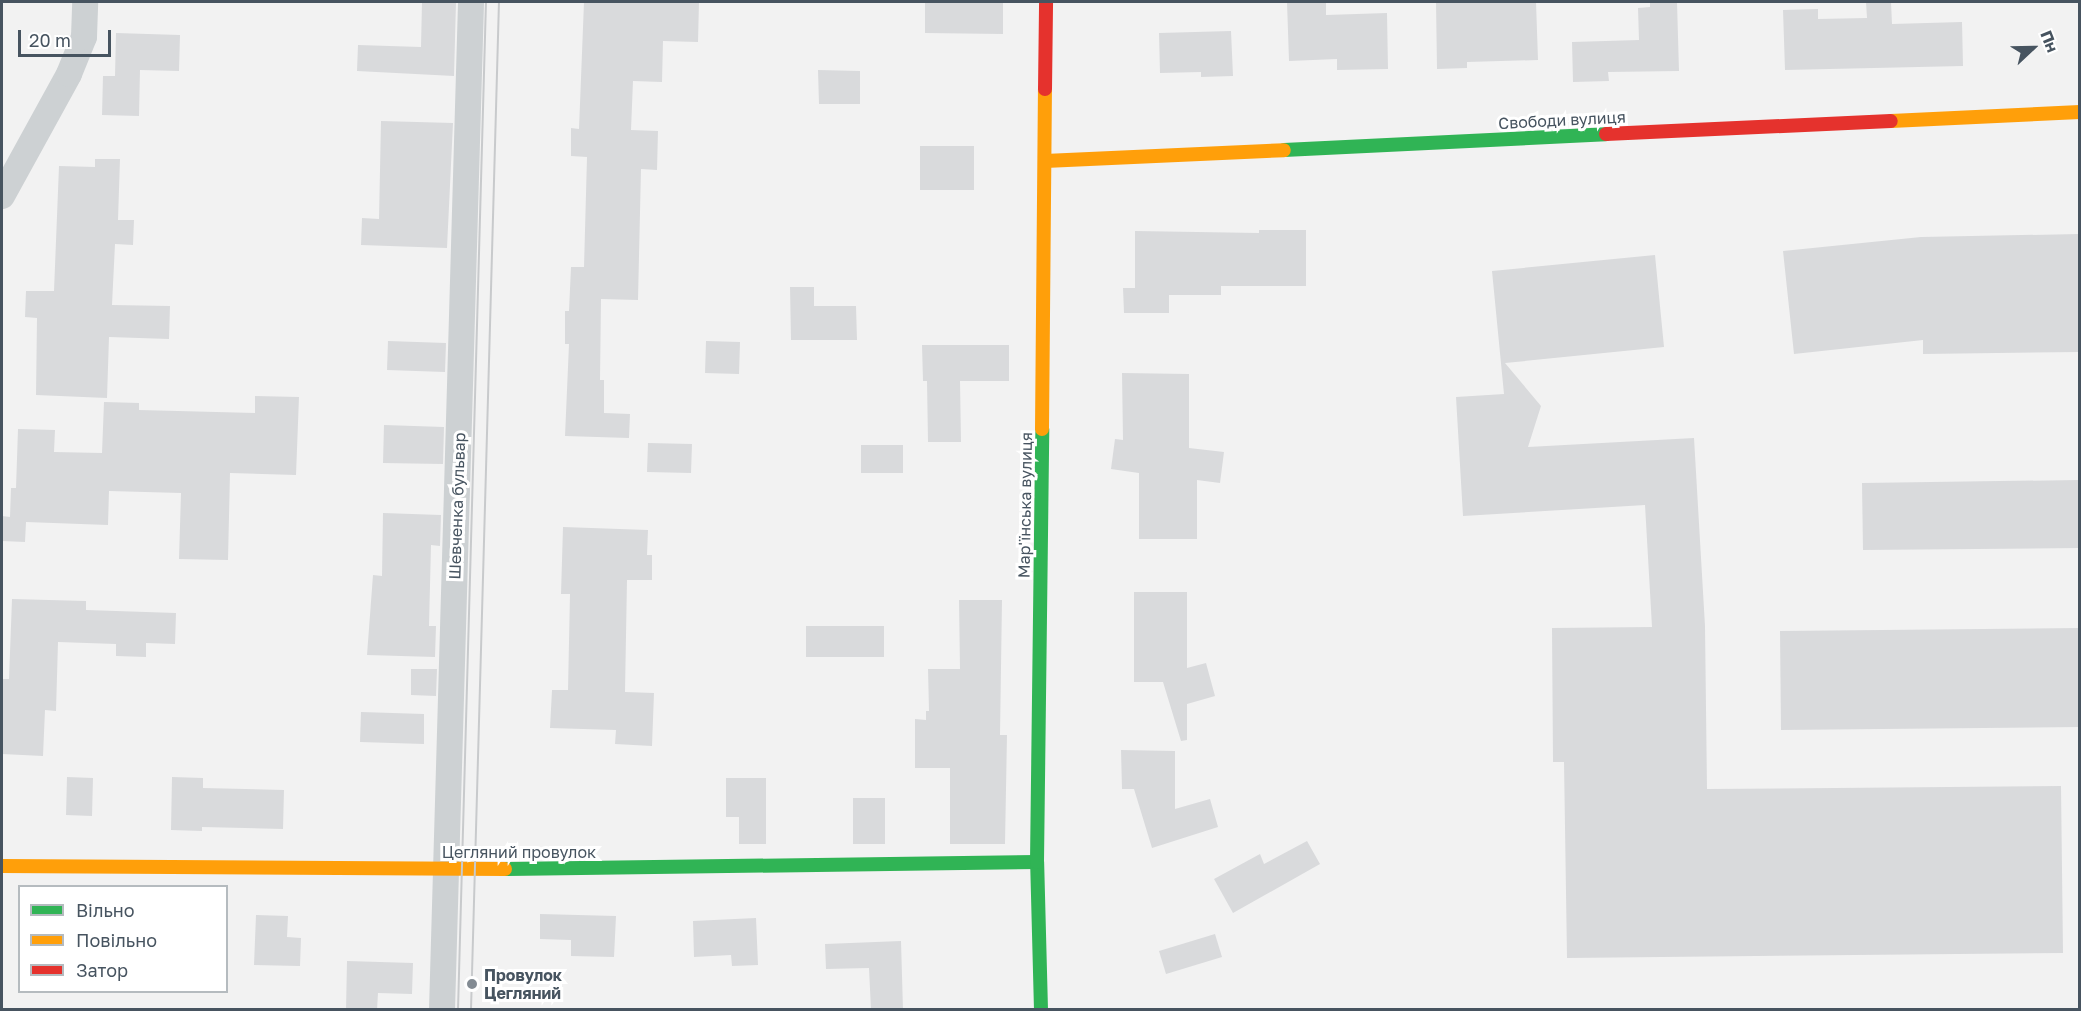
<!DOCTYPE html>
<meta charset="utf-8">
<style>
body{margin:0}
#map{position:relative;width:2081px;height:1011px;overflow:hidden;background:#f2f2f2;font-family:"Golos Text",sans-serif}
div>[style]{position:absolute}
.building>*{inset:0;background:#d9dadc}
.street>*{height:26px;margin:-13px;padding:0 13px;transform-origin:13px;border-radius:13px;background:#cdd1d3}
.fast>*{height:14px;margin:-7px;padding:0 7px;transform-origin:7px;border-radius:7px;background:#30b455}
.slow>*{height:14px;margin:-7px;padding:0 7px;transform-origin:7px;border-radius:7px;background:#ff9f0a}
.jam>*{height:14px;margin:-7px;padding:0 7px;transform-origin:7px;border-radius:7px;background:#e5322d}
.tram>*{height:1.5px;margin:-0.75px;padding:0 0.75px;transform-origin:0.75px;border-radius:0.75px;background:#c8cacc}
.dots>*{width:16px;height:16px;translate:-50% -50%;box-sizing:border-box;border:3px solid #fff;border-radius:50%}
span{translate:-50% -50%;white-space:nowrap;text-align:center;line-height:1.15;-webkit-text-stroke:6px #fff;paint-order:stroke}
.street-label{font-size:16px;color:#475460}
.poi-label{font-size:16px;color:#475460;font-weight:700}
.left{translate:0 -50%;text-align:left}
.frame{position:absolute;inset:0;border:3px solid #475460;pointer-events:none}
.legend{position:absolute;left:18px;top:885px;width:210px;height:108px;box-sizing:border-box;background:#fff;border:2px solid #b5bbbf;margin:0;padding:8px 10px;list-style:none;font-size:18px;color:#475460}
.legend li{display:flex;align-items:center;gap:12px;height:30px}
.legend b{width:30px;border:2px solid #b5bbbf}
.north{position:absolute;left:2003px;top:18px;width:60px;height:60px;-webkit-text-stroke:4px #fff;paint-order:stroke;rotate:68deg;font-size:16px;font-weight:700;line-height:24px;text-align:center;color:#475460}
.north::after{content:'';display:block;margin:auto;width:21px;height:27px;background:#475460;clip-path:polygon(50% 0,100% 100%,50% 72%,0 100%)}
.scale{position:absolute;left:18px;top:30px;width:93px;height:27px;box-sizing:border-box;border:3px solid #475460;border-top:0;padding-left:8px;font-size:18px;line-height:21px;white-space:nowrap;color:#475460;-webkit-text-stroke:4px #fff;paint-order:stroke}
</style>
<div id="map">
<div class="building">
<div style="clip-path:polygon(422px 2px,456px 2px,454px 76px,357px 71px,358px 45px,421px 47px)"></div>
<div style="clip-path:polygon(584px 2px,699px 2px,698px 42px,663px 41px,662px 82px,633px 81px,631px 130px,658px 131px,657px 170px,641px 169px,638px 300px,601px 299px,600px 380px,604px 380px,604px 413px,630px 414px,629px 438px,565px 436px,569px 344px,565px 344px,565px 311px,569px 311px,571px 267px,584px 267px,587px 157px,571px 156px,571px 128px,579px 129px)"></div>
<div style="clip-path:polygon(925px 2px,1003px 2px,1003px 34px,925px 33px)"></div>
<div style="clip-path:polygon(1287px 2px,1326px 2px,1326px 15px,1387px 13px,1388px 69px,1337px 70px,1337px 59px,1289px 61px)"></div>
<div style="clip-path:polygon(1436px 2px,1536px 2px,1538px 60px,1467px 62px,1467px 68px,1437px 69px)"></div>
<div style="clip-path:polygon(1650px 2px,1677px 2px,1679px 71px,1608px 72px,1609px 81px,1573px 82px,1572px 42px,1639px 40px,1638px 8px,1650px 7px)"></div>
<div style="clip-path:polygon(1866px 2px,1891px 2px,1892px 24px,1962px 22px,1963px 66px,1785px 70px,1783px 10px,1818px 9px,1818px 19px,1867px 18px)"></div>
<div style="clip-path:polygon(1231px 31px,1233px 76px,1201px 77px,1201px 72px,1160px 73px,1159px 33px)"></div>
<div style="clip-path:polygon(116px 33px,180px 35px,179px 71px,140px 70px,139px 116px,102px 115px,103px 76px,115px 76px)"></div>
<div style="clip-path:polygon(818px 70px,860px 71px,860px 104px,819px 104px)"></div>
<div style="clip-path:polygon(381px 121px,453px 123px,447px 248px,361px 245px,362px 218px,379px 219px)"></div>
<div style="clip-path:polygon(920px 146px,974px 146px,974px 190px,920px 190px)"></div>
<div style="clip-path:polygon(95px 159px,120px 159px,118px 220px,134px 220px,133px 245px,115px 244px,112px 305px,170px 306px,169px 339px,109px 337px,107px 398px,36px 395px,37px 318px,25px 317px,26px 291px,54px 291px,59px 166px,95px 167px)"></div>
<div style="clip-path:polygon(1259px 230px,1306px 230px,1306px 286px,1221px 286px,1221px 295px,1169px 295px,1169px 313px,1124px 313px,1123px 288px,1135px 288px,1135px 231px,1259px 233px)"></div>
<div style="clip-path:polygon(2079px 234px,2079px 352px,1923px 354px,1923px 340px,1794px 354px,1783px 251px,1921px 237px)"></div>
<div style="clip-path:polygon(1655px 255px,1664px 347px,1505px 363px,1541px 406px,1528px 447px,1694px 438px,1705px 626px,1707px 789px,2061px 786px,2063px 953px,1567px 958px,1564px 762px,1553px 762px,1552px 628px,1652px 627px,1645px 505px,1463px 516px,1456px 397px,1504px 394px,1492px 271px)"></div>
<div style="clip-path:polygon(790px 287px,814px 287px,814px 306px,856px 306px,857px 340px,791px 340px)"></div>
<div style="clip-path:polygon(388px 341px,446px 343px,445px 372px,387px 370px)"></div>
<div style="clip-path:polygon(706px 341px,740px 342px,739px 374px,705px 373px)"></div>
<div style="clip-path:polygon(922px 345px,1009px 345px,1009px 381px,960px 381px,961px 442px,928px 442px,927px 381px,923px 381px)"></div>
<div style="clip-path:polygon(1122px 373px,1189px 374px,1189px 448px,1224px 452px,1220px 483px,1197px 480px,1197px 539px,1139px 539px,1139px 473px,1111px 469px,1115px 439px,1123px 440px)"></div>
<div style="clip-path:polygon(255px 396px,299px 397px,296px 475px,230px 473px,228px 560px,179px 559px,181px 493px,109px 491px,108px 525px,26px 522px,25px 542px,2px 541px,2px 516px,10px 517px,11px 488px,16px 488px,18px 429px,55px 430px,54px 452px,102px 453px,104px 402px,139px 403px,139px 410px,255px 413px)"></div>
<div style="clip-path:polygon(384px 425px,444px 427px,443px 464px,383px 463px)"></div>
<div style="clip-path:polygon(648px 443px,692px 444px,691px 473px,647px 472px)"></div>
<div style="clip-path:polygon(861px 445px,903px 445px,903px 473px,861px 473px)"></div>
<div style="clip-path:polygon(2079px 480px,2079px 548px,1863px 550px,1862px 483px)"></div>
<div style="clip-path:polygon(383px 513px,441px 515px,440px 546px,431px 545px,429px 626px,436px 626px,435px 657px,367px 655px,373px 575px,382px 576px)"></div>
<div style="clip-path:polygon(563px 527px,648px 530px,647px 555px,652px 555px,652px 580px,627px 580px,625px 692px,654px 693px,652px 746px,615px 744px,616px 730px,550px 728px,552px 690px,568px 690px,570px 594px,561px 594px)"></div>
<div style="clip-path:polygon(1134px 592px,1187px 592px,1187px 668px,1206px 663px,1215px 696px,1187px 704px,1187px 740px,1181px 741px,1163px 682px,1134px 682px)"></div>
<div style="clip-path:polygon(12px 599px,86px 601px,86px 610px,176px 613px,175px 644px,146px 643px,146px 657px,116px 656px,116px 644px,58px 642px,56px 711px,45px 710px,43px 756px,2px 754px,2px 679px,9px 679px)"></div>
<div style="clip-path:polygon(959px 600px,1002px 600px,1000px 735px,1007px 735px,1005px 844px,950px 844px,950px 768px,915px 768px,915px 719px,926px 720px,926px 711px,929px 711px,928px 669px,960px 669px)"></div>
<div style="clip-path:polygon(806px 626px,884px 626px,884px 657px,806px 657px)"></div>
<div style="clip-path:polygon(2079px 628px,2079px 727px,1781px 730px,1780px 631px)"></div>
<div style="clip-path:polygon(411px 669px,437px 669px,436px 696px,411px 695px)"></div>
<div style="clip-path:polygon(361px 712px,424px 714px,424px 744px,360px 742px)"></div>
<div style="clip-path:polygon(1121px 750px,1175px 751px,1175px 809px,1210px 799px,1218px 827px,1152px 848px,1134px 789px,1122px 789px)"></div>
<div style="clip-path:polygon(67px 777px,93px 778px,92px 816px,66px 815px)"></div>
<div style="clip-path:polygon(172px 777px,203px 778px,203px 788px,284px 790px,283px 829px,202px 827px,202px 831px,171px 830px)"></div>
<div style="clip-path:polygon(726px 778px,766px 778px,766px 844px,739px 844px,739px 817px,726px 817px)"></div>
<div style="clip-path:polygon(853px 798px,885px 798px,885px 844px,853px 844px)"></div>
<div style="clip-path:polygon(1307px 841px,1320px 864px,1233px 913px,1214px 879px,1260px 854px,1264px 864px)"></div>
<div style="clip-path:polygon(540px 914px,616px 916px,614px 957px,571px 956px,571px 940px,540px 939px)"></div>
<div style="clip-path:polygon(256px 915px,288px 916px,287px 937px,301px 938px,300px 966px,254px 965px)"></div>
<div style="clip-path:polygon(756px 918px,758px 965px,732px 966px,731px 955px,694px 957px,693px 921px)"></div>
<div style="clip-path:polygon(1215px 934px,1222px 957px,1166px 974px,1159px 951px)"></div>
<div style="clip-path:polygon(901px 941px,903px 1010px,871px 1010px,869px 968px,826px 969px,825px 944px)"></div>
<div style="clip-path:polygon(347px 961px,413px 963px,412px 994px,378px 993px,377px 1010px,346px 1010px)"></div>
</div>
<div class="street">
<div style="left:2px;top:196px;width:139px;rotate:-61.2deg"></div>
<div style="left:69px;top:74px;width:40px;rotate:-68deg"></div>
<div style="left:84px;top:37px;width:35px;rotate:-88deg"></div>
<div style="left:442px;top:1010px;width:1008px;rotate:-88.35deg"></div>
</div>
<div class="fast">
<div style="left:1284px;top:150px;width:322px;rotate:-2.8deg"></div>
<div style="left:505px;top:869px;width:532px;rotate:-0.75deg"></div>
<div style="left:1041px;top:1010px;width:148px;rotate:-91.5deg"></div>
<div style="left:1037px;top:862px;width:433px;rotate:-89.3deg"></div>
</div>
<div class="slow">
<div style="left:1891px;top:121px;width:189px;rotate:-2.7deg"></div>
<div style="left:1045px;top:161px;width:239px;rotate:-2.6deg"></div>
<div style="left:1042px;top:429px;width:340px;rotate:-89.5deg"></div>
<div style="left:2px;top:866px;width:503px;rotate:0.34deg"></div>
</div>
<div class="jam">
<div style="left:1045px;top:89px;width:87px;rotate:-89.3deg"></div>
<div style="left:1606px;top:134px;width:285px;rotate:-2.6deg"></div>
</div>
<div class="tram">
<div style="left:458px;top:1010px;width:1008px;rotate:-88.41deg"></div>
<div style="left:471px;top:1010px;width:1008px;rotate:-88.41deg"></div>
</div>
<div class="dots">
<div style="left:472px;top:984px;background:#838b93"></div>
</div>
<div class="street-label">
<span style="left:1562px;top:120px;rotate:-3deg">Свободи вулиця</span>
<span style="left:1025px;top:505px;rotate:-89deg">Мар'їнська вулиця</span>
<span style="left:457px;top:506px;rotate:-88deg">Шевченка бульвар</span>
<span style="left:519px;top:852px">Цегляний провулок</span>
</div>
<div class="poi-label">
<span class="left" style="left:484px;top:984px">Провулок<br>Цегляний</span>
</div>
<div class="frame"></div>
<ul class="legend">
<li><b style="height:8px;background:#30b455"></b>Вільно</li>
<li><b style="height:8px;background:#ff9f0a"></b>Повільно</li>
<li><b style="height:8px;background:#e5322d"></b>Затор</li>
</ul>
<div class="north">Пн</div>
<div class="scale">20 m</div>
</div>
